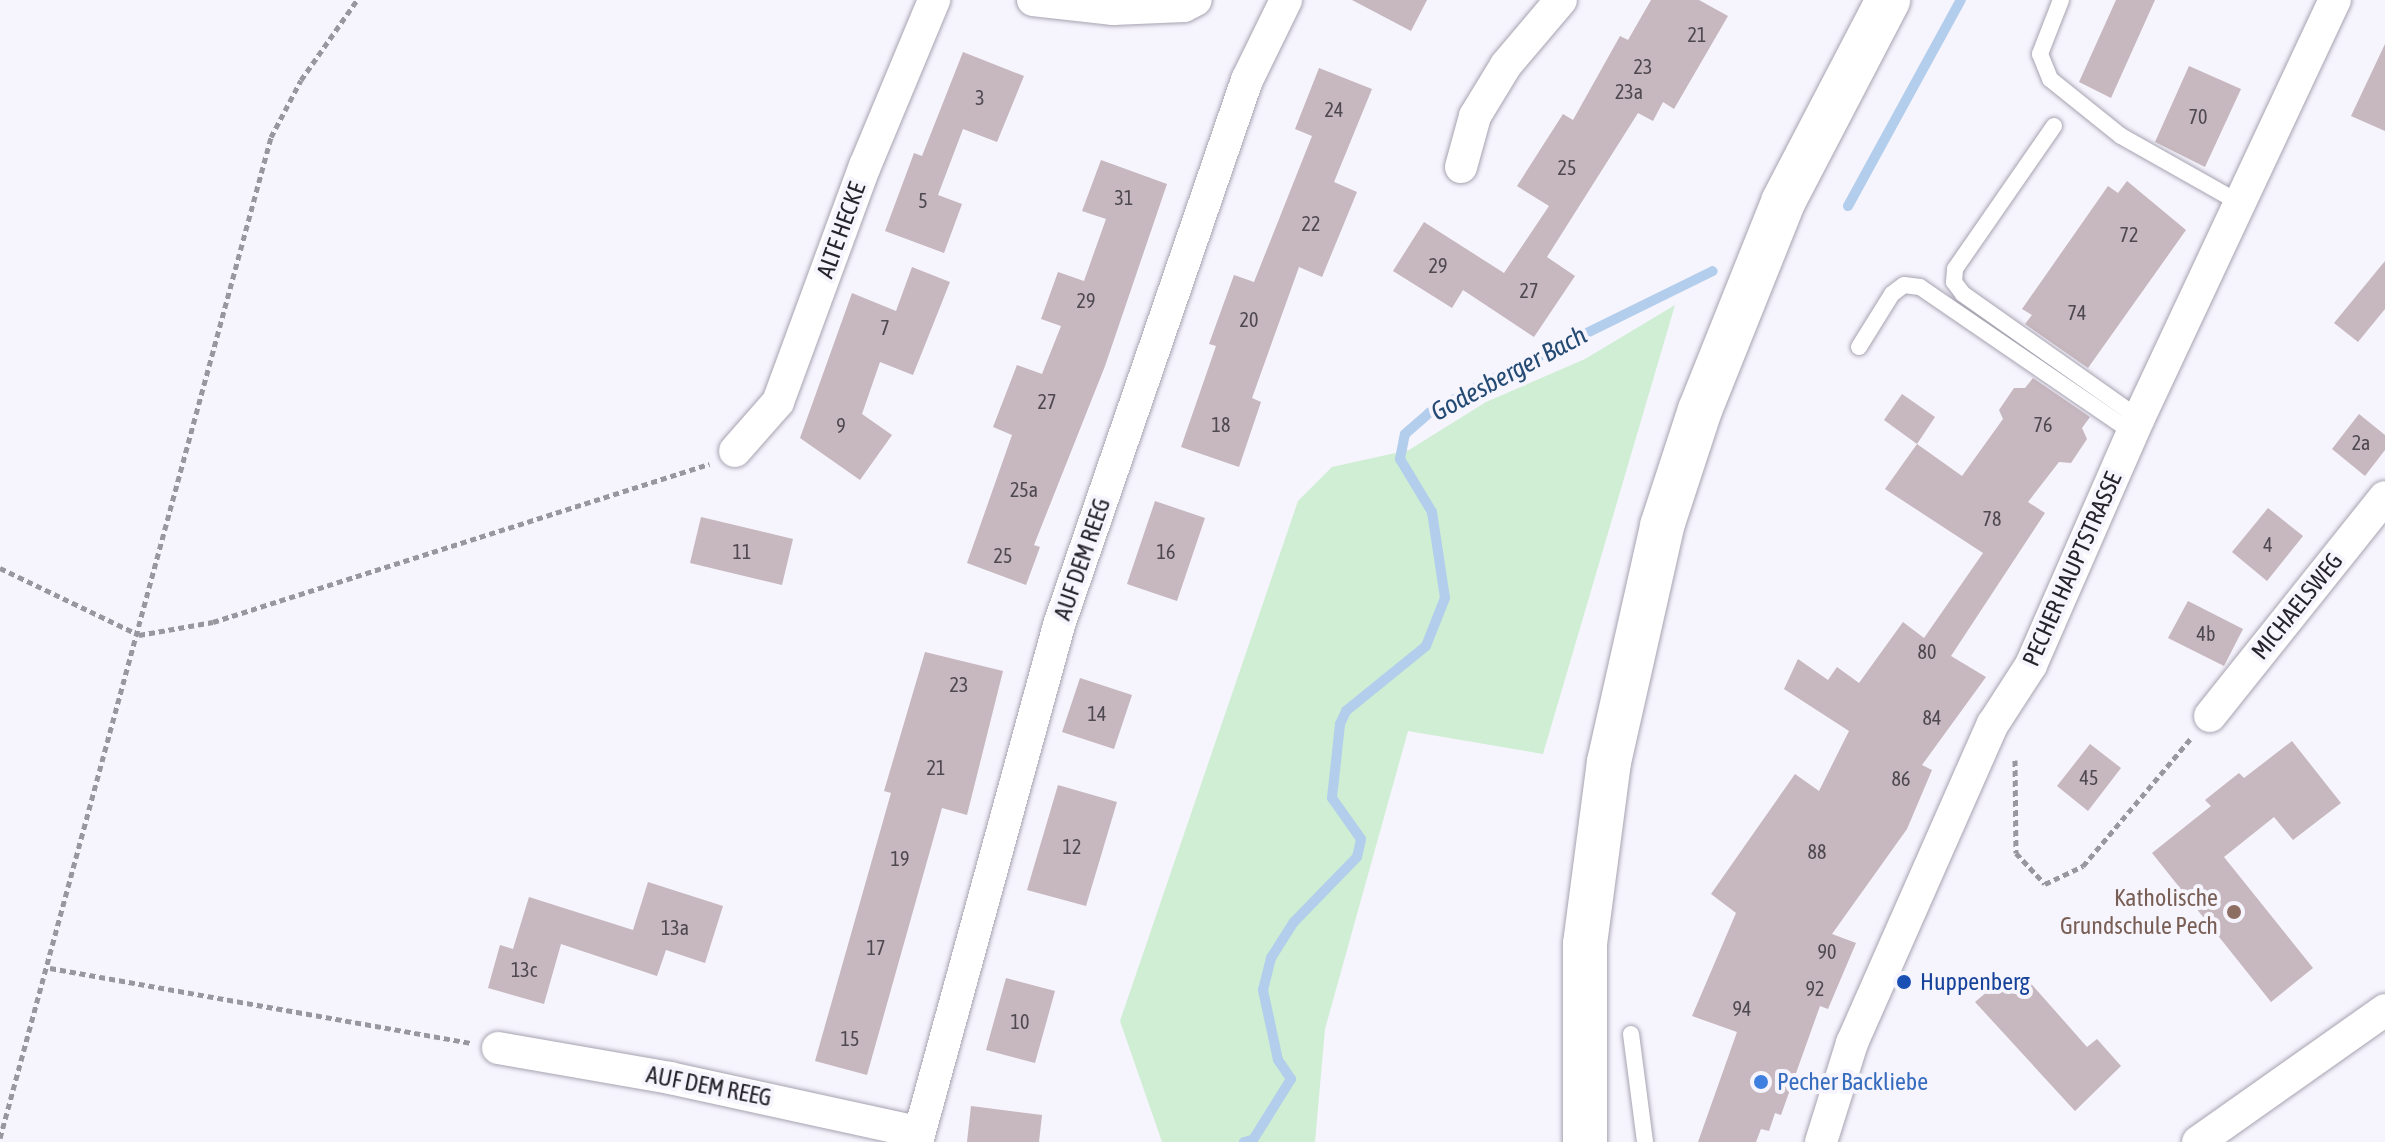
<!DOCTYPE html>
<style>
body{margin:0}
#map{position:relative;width:2385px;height:1142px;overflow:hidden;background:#f6f4fd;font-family:"Asap Condensed",sans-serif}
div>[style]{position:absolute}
.green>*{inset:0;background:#cfeed3}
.stream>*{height:10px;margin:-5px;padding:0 5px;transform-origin:5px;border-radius:5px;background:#b3ceec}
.building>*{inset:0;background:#c7b7be}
.path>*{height:5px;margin-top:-2.5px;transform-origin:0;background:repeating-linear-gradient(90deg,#99979e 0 6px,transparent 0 10px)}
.roads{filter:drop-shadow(0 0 2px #a7a3b1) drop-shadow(0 0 2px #a7a3b1)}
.service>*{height:16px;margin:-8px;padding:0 8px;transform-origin:8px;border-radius:8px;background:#fff}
.minor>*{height:32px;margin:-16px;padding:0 16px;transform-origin:16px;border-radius:16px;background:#fff}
.secondary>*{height:44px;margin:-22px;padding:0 22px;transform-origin:22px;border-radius:22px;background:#fff}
.dots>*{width:22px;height:22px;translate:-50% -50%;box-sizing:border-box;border:4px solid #f6f4fd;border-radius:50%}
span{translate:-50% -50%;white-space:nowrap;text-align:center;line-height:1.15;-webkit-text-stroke:8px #f6f4fd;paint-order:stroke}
.number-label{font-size:20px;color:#4e494f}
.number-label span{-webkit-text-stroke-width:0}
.street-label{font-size:24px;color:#26242a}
.education-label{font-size:24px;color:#785e54}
.right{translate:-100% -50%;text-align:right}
.transit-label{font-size:24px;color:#164399}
.left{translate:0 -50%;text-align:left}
.shop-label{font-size:24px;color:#366cbe}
.water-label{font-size:26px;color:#244a73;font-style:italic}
</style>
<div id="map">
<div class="green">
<div style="clip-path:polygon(1675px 305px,1543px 754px,1408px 731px,1325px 1029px,1315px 1142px,1162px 1142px,1120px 1021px,1298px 501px,1332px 467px,1409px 450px,1486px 402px,1585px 359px)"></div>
</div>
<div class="stream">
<div style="left:1848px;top:206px;width:235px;rotate:-61.3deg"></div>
<div style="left:1244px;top:1142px;width:9px;rotate:-13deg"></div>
<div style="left:1253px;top:1140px;width:72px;rotate:-58.1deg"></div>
<div style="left:1291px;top:1079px;width:23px;rotate:-124deg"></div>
<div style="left:1278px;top:1060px;width:72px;rotate:-102.1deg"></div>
<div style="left:1263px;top:990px;width:33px;rotate:-76deg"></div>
<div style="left:1271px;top:958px;width:41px;rotate:-57.8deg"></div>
<div style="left:1293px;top:923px;width:92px;rotate:-45.9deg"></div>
<div style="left:1357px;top:857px;width:18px;rotate:-77deg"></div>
<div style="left:1361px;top:839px;width:50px;rotate:-125.3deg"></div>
<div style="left:1332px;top:798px;width:74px;rotate:-83.8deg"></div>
<div style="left:1340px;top:724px;width:14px;rotate:-65deg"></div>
<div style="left:1346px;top:711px;width:103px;rotate:-39.1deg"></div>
<div style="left:1426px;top:646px;width:52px;rotate:-68.4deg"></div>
<div style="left:1445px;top:598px;width:87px;rotate:-98.6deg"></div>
<div style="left:1432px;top:512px;width:62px;rotate:-121.1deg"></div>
<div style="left:1400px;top:459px;width:25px;rotate:-79deg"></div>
<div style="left:1405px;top:434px;width:32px;rotate:-41deg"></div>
<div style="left:1429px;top:413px;width:50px;rotate:-28.6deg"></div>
<div style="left:1473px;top:389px;width:267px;rotate:-26.2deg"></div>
</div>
<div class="building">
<div style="clip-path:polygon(1352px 0,1427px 0,1411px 31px)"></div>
<div style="clip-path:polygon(1651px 0,1699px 0,1728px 16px,1674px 109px,1663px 102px,1653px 121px,1638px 113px,1547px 257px,1575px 276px,1534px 337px,1463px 290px,1452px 308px,1393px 271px,1424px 222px,1504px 273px,1549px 206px,1517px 186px,1563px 114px,1573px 120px,1620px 36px,1628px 40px)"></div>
<div style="clip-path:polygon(2116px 0,2155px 0,2111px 98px,2079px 82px)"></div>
<div style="clip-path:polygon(2385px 44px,2385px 131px,2351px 116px)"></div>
<div style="clip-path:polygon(963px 52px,1024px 76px,997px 142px,963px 129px,938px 195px,962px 204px,944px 253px,885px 231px,914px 153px,922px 156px)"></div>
<div style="clip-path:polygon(2189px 66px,2241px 89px,2205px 167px,2155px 142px)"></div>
<div style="clip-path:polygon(1319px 68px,1372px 89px,1334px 182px,1357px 192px,1322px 277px,1299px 267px,1252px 398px,1261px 402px,1239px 467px,1181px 447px,1216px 346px,1209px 344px,1234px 275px,1254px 282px,1312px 136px,1295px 129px)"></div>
<div style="clip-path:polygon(1101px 160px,1167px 184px,1105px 366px,1034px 545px,1040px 547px,1026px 585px,967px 563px,1012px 435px,993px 427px,1017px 365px,1042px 374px,1061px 326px,1041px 319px,1058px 272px,1084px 281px,1106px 219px,1082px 211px)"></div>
<div style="clip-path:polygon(2127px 181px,2186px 230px,2088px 368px,2025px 324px,2032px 315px,2022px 309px,2108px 186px,2118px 193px)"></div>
<div style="clip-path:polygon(2385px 261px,2385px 309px,2358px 342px,2334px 323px)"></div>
<div style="clip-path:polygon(912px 267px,950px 282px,913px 375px,880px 362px,862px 414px,892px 435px,860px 480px,800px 438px,852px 293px,896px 311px)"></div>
<div style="clip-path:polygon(2033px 378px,2090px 417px,2082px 428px,2087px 439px,2071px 463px,2059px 462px,2028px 502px,2045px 513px,1951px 656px,1986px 677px,1922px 765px,1932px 770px,1907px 829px,1832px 934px,1856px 943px,1828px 1009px,1820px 1006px,1781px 1115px,1775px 1113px,1769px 1131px,1761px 1129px,1756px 1142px,1698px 1142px,1737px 1032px,1692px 1016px,1736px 913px,1711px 894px,1795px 774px,1819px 791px,1849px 731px,1784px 689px,1798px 659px,1828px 680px,1837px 667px,1859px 683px,1903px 622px,1924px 638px,1983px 553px,1885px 489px,1917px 444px,1962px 476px,2003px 419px,1999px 410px,2014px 388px,2025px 388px)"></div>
<div style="clip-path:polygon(1902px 394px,1935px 417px,1917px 444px,1884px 420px)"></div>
<div style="clip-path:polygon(2359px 414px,2385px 435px,2385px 450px,2365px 476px,2332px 449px)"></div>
<div style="clip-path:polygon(1155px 501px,1205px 518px,1177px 601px,1127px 584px)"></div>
<div style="clip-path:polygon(2268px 508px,2303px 536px,2267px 581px,2232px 552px)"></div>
<div style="clip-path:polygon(701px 517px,793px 539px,782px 585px,690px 563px)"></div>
<div style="clip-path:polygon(2188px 601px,2243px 629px,2224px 666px,2168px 638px)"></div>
<div style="clip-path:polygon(925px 652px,1003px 671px,967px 815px,942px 808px,867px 1075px,815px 1061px,891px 793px,884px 791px)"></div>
<div style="clip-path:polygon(1080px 678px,1132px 695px,1114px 749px,1062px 732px)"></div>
<div style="clip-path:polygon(2292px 741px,2341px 803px,2293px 840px,2274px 817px,2224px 857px,2313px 968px,2271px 1002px,2152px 853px,2211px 806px,2205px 800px,2239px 773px,2244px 778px)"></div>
<div style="clip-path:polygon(2090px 744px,2121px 768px,2088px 811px,2057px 786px)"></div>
<div style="clip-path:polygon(1058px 785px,1117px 802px,1086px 906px,1027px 890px)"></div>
<div style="clip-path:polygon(648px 882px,723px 906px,705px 963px,666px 950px,657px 976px,561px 944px,544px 1004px,488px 988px,500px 945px,513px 949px,529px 897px,633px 930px)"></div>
<div style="clip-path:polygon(1006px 978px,1055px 991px,1035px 1063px,986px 1050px)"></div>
<div style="clip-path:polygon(2027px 979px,2087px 1047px,2097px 1039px,2121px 1066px,2075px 1111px,1975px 1002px,2001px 980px,2011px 992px)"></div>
<div style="clip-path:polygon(971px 1106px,1042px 1115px,1039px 1142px,967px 1142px)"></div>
</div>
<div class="path">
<div style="left:0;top:568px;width:154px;rotate:25.7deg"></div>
<div style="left:139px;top:635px;width:75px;rotate:-10deg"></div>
<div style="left:213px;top:622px;width:521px;rotate:-17.67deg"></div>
<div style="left:2015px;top:760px;width:93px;rotate:89.4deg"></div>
<div style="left:2016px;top:853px;width:42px;rotate:46.9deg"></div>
<div style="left:2045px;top:884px;width:42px;rotate:-25.3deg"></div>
<div style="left:2083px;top:866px;width:167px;rotate:-49.8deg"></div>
<div style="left:50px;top:968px;width:427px;rotate:10.1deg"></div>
<div style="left:0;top:1138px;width:1037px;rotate:-74.85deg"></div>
<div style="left:271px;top:137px;width:64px;rotate:-62.2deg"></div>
<div style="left:301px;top:80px;width:98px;rotate:-55deg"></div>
</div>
<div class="roads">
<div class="service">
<div style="left:2061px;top:0;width:58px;rotate:111.3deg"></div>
<div style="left:2040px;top:54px;width:27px;rotate:68deg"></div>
<div style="left:2050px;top:79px;width:91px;rotate:38.8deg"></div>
<div style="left:2121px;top:136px;width:137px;rotate:29.4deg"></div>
<div style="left:2054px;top:126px;width:174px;rotate:124.7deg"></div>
<div style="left:1955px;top:269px;width:13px;rotate:94deg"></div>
<div style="left:1954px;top:282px;width:15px;rotate:53deg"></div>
<div style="left:1963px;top:294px;width:215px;rotate:35.2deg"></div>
<div style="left:1859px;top:347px;width:62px;rotate:-58.1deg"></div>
<div style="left:1892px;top:294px;width:15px;rotate:-37deg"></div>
<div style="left:1904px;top:285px;width:16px;rotate:7deg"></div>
<div style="left:1920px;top:287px;width:258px;rotate:34.4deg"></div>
<div style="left:1631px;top:1034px;width:109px;rotate:82.6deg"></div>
</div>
<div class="minor">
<div style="left:1033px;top:0;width:81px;rotate:6.4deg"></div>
<div style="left:1113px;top:9px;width:71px;rotate:-2.4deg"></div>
<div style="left:1184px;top:6px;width:13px;rotate:-27deg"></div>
<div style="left:1461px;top:167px;width:53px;rotate:-74.6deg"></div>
<div style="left:1475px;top:116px;width:60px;rotate:-58.7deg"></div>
<div style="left:1506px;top:65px;width:85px;rotate:-49.8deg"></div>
<div style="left:735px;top:451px;width:65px;rotate:-48.7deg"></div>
<div style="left:778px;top:402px;width:252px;rotate:-69.8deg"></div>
<div style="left:865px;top:166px;width:180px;rotate:-67.4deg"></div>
<div style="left:2210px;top:716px;width:280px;rotate:-51.4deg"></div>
<div style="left:498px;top:1048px;width:175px;rotate:9.9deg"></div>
<div style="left:670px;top:1078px;width:254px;rotate:12.3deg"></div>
<div style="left:917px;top:1142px;width:536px;rotate:-74.64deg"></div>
<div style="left:1059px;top:625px;width:577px;rotate:-70.97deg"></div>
<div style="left:1247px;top:80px;width:89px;rotate:-64deg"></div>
<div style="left:1821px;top:1142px;width:104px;rotate:-72.6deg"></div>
<div style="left:1852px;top:1043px;width:349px;rotate:-66.2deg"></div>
<div style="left:1993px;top:724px;width:70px;rotate:-57.2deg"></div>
<div style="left:2031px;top:665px;width:270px;rotate:-66.4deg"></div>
<div style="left:2139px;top:418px;width:462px;rotate:-64.9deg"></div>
<div style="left:2198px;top:1142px;width:229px;rotate:-35.2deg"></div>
</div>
<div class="secondary">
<div style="left:1585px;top:1142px;width:198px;rotate:-90deg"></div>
<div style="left:1585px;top:944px;width:184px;rotate:-82.5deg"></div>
<div style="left:1609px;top:762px;width:242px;rotate:-77.3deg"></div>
<div style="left:1662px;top:526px;width:122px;rotate:-71.9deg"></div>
<div style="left:1700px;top:410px;width:224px;rotate:-68.2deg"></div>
<div style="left:1783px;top:202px;width:228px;rotate:-62.5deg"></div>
</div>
</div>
<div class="dots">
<div style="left:2234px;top:912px;background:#8d6e63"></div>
<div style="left:1904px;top:982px;background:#1a4fb4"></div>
<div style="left:1761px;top:1082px;background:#3f7fe0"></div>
</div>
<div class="number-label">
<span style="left:1697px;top:34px">21</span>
<span style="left:1643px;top:66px">23</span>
<span style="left:1629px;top:91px">23a</span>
<span style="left:980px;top:97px">3</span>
<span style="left:1334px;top:109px">24</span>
<span style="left:2198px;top:116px">70</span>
<span style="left:1567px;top:167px">25</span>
<span style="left:1124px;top:197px">31</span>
<span style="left:923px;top:200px">5</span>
<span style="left:1311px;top:223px">22</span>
<span style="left:2129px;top:234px">72</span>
<span style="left:1438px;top:265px">29</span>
<span style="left:1529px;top:290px">27</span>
<span style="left:1086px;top:300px">29</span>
<span style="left:2077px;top:312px">74</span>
<span style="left:1249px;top:319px">20</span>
<span style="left:885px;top:327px">7</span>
<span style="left:1047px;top:401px">27</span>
<span style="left:1221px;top:424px">18</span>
<span style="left:2043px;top:424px">76</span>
<span style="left:841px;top:425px">9</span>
<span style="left:2361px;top:442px">2a</span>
<span style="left:1024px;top:489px">25a</span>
<span style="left:1992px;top:518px">78</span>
<span style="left:2268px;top:544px">4</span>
<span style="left:742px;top:551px">11</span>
<span style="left:1166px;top:551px">16</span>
<span style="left:1003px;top:555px">25</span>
<span style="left:2206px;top:633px">4b</span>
<span style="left:1927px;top:651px">80</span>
<span style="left:959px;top:684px">23</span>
<span style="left:1097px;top:713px">14</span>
<span style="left:1932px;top:717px">84</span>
<span style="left:936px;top:767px">21</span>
<span style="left:2089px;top:777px">45</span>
<span style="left:1901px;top:778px">86</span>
<span style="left:1072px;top:846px">12</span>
<span style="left:1817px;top:851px">88</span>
<span style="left:900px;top:858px">19</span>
<span style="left:675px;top:927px">13a</span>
<span style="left:876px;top:947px">17</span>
<span style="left:1827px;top:951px">90</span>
<span style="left:524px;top:969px">13c</span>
<span style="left:1815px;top:988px">92</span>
<span style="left:1742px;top:1008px">94</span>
<span style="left:1020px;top:1021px">10</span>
<span style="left:850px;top:1038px">15</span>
</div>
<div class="street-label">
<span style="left:841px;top:230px;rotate:-70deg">ALTE HECKE</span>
<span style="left:1082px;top:559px;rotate:-71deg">AUF DEM REEG</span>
<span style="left:2072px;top:569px;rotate:-66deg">PECHER HAUPTSTRASSE</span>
<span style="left:2297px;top:606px;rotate:-51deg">MICHAELSWEG</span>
<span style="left:709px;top:1086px;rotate:11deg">AUF DEM REEG</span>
</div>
<div class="education-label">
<span class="right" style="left:2218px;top:912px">Katholische<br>Grundschule Pech</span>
</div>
<div class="transit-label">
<span class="left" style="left:1920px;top:982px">Huppenberg</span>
</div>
<div class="shop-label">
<span class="left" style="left:1777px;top:1082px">Pecher Backliebe</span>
</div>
<div class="water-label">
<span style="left:1509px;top:374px;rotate:-28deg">Godesberger Bach</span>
</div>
</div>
